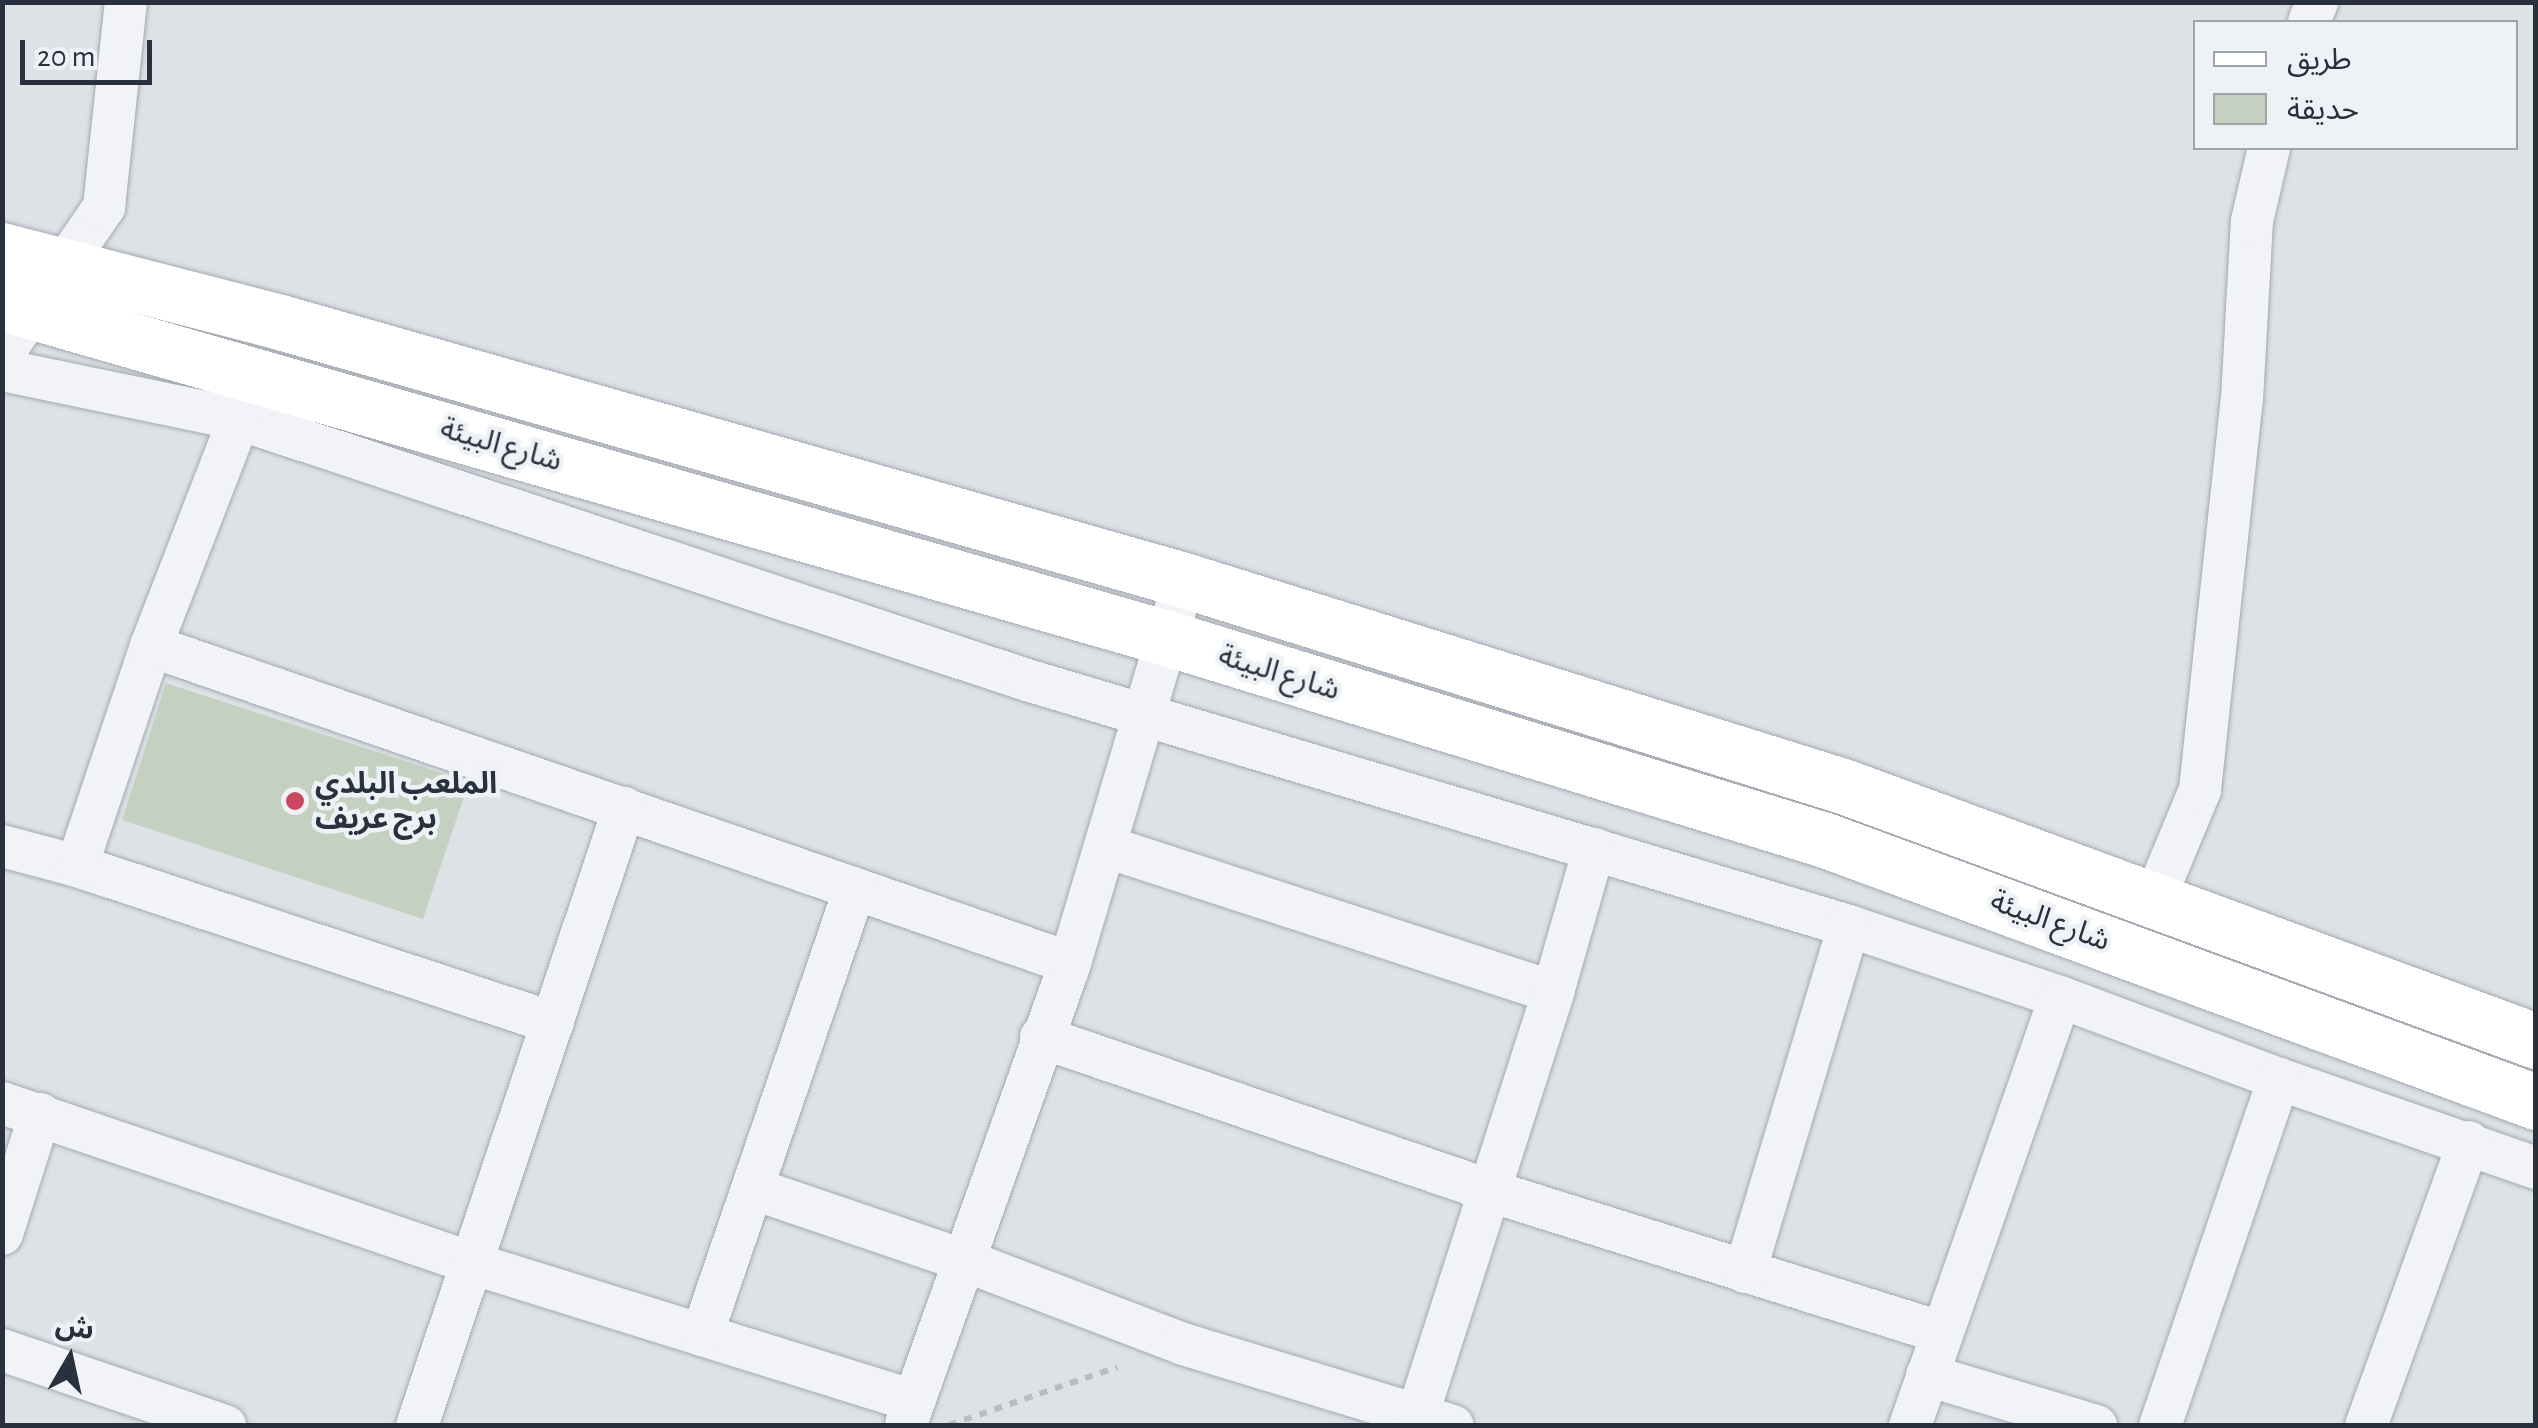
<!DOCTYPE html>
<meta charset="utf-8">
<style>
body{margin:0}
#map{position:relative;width:2538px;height:1428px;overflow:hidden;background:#dee2e7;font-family:"Alegreya Sans","Noto Sans Arabic",sans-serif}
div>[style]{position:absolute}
.green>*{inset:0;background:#c5d1c0}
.path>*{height:6px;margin-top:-3px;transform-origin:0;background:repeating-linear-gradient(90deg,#b9bdc2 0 8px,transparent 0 16px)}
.roads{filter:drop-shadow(0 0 2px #a4a9b1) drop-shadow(0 0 2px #a4a9b1)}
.minor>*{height:42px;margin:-21px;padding:0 21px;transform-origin:21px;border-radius:21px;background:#f1f3f6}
.primary>*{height:55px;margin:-27.5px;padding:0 27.5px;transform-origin:27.5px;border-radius:27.5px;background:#fff}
.dots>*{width:28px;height:28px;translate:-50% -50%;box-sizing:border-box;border:5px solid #eef1f5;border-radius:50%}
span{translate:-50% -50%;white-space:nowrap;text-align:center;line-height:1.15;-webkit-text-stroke:9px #eef1f5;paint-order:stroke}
.street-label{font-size:30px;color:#28313d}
.poi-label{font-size:30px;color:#28313d;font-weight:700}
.left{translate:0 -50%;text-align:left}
.frame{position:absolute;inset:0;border:5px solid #28313d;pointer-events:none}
.legend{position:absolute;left:2193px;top:20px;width:325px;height:130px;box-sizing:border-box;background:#eef1f5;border:2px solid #9fa4ab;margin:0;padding:12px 18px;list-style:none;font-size:30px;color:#28313d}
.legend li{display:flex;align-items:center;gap:20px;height:50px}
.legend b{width:50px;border:2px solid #9fa4ab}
.north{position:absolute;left:20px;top:1308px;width:100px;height:100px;-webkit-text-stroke:8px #eef1f5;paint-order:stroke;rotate:9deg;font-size:28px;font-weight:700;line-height:40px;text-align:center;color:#28313d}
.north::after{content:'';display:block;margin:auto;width:35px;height:45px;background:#28313d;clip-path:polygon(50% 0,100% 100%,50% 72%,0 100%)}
.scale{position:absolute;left:20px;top:40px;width:132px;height:45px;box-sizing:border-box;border:5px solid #28313d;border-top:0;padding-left:12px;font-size:30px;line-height:35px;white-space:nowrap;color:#28313d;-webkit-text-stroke:8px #eef1f5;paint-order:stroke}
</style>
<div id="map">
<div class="green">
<div style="clip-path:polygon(166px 683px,469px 782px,423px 919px,122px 820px)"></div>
</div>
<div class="path">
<div style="left:949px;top:1425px;width:178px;rotate:-19deg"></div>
</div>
<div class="roads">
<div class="minor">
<div style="left:2309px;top:22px;width:22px;rotate:-68deg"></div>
<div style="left:2px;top:355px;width:180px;rotate:-55.4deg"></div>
<div style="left:104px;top:207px;width:206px;rotate:-83.9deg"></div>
<div style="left:2px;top:370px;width:242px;rotate:11.7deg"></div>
<div style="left:239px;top:419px;width:830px;rotate:18.33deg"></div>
<div style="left:1027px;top:680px;width:858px;rotate:16.66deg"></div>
<div style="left:1849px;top:926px;width:223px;rotate:18.6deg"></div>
<div style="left:2060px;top:997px;width:234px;rotate:20.5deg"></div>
<div style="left:2279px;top:1079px;width:272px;rotate:19.1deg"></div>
<div style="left:151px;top:646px;width:972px;rotate:19.03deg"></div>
<div style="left:2px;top:846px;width:78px;rotate:14.9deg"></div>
<div style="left:77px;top:866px;width:501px;rotate:18.25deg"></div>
<div style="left:1107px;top:847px;width:469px;rotate:18deg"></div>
<div style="left:77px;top:866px;width:232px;rotate:-71.4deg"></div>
<div style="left:151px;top:646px;width:243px;rotate:-68.8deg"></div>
<div style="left:2155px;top:898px;width:117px;rotate:-67.4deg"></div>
<div style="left:2200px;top:790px;width:393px;rotate:-83.9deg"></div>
<div style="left:2242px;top:399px;width:178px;rotate:-86.8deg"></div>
<div style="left:2252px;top:221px;width:75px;rotate:-76.9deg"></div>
<div style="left:1041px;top:1037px;width:475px;rotate:18.9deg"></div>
<div style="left:1490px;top:1191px;width:473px;rotate:17.4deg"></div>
<div style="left:2px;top:1103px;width:496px;rotate:18.8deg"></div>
<div style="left:471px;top:1263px;width:463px;rotate:17.3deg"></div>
<div style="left:754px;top:1189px;width:224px;rotate:18.8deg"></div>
<div style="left:966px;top:1261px;width:232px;rotate:20.9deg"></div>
<div style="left:1183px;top:1344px;width:282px;rotate:16.9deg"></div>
<div style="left:2px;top:1234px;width:126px;rotate:-72.4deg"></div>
<div style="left:1745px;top:1272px;width:361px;rotate:-73.3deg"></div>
<div style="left:702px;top:1335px;width:472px;rotate:-71.1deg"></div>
<div style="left:2px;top:1350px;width:236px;rotate:18.8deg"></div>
<div style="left:1927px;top:1375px;width:177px;rotate:16.8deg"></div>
<div style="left:906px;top:1424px;width:489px;rotate:-70.4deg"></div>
<div style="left:1070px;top:963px;width:400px;rotate:-73.4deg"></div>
<div style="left:417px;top:1426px;width:652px;rotate:-71.48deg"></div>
<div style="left:1414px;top:1426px;width:456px;rotate:-72.2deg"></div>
<div style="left:1553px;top:992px;width:149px;rotate:-74deg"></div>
<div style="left:1910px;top:1426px;width:454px;rotate:-70.7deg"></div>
<div style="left:2160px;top:1426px;width:367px;rotate:-71.1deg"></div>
<div style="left:2366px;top:1426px;width:302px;rotate:-70.1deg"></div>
</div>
<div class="primary">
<div style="left:2px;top:250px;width:287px;rotate:14.5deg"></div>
<div style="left:280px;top:322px;width:940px;rotate:15.93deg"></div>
<div style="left:1184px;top:580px;width:690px;rotate:17.36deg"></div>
<div style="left:1843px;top:786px;width:738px;rotate:20.2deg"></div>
<div style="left:2px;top:303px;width:1215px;rotate:16.05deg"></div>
<div style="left:1170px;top:639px;width:685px;rotate:17.06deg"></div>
<div style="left:1825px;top:840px;width:758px;rotate:20.23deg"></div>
</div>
</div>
<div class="dots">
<div style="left:295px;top:801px;background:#c8485f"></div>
</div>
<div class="street-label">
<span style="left:501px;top:445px;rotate:16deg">شارع البيئة</span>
<span style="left:1279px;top:673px;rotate:17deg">شارع البيئة</span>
<span style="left:2050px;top:921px;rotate:20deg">شارع البيئة</span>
</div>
<div class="poi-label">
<span class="left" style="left:315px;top:801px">الملعب البلدي<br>برج عريف</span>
</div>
<div class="frame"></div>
<ul class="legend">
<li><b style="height:12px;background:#fff"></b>طريق</li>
<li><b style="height:28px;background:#c5d1c0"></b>حديقة</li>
</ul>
<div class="north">ش</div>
<div class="scale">20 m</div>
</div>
